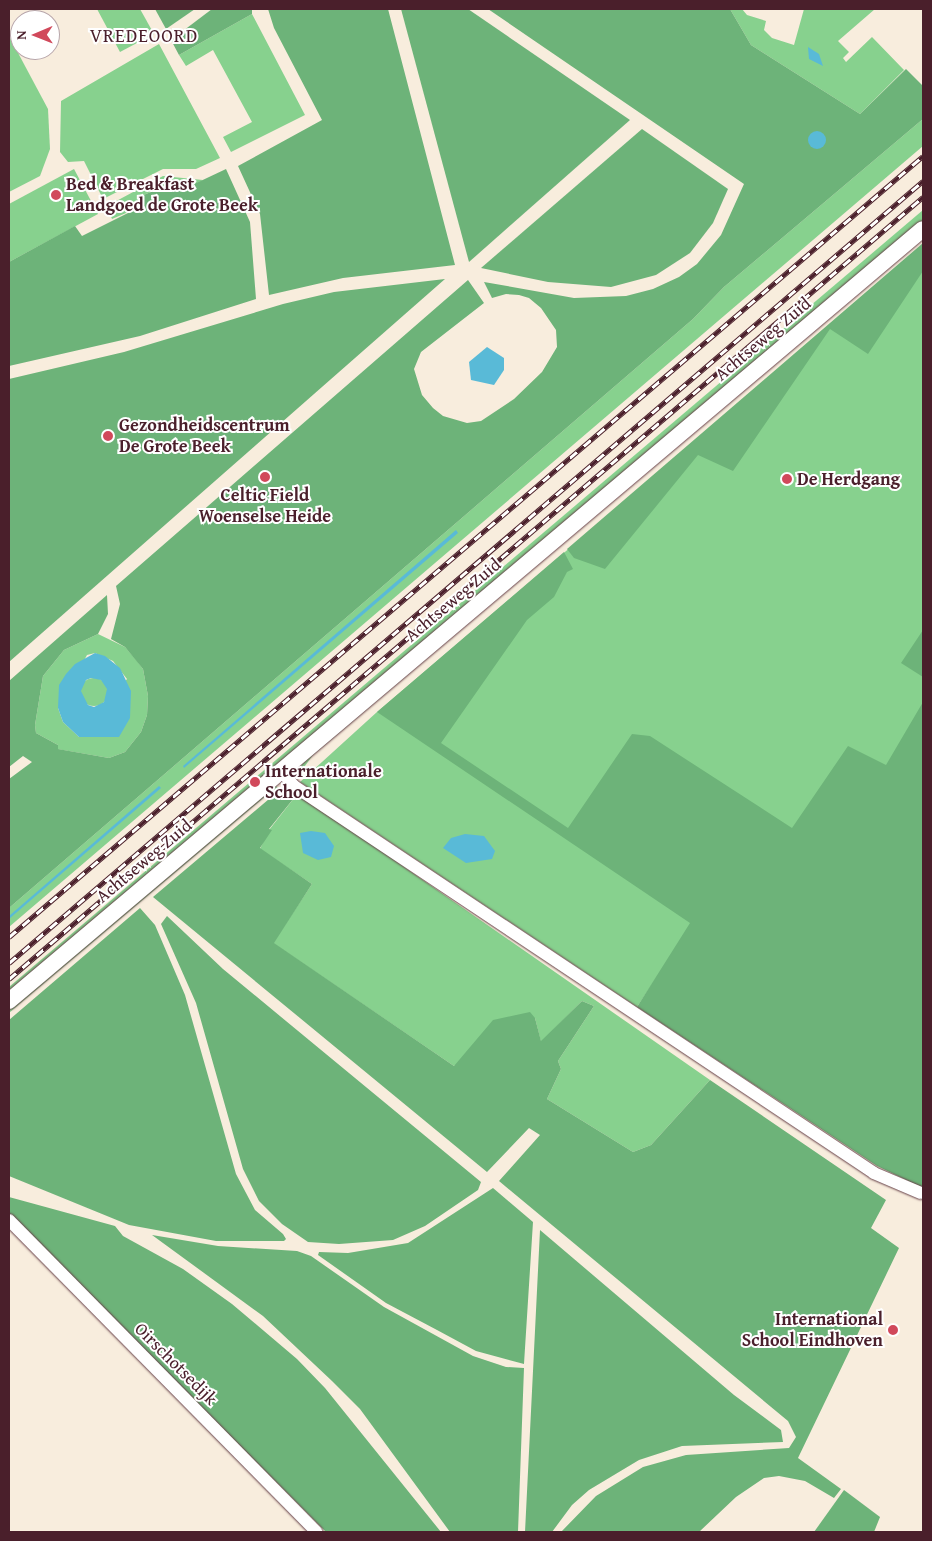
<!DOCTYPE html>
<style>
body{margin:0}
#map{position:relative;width:932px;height:1541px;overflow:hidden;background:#f8eddd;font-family:"Gentium Book Plus",serif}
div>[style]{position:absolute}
.green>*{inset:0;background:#87d18e}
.round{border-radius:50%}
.forest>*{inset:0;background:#6db379}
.water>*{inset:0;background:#59bad7}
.roads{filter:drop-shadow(0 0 1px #643e46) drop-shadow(0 0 1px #643e46)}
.minor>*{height:12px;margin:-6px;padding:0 6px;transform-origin:6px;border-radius:6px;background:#fff}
.tertiary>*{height:16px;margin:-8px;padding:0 8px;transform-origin:8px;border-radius:8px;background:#fff}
.rail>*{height:5px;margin-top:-2.5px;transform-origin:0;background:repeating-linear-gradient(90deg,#fff 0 9px,#4a1f2b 0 18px);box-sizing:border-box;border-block:1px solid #4a1f2b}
.dots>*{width:14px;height:14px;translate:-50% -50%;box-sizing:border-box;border:2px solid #fff;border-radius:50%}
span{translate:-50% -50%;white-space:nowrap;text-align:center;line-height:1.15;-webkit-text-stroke:4px #fff;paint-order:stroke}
.poi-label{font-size:18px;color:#4a1f2b;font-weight:700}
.left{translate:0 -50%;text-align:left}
.right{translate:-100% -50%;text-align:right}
.street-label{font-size:18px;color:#4a1f2b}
.neighbourhood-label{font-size:19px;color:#4a1f2b;letter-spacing:1px}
.frame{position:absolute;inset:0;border:10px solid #4a1f2b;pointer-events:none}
.north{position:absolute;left:10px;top:10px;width:50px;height:50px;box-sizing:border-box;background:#fff;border:1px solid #b7a5aa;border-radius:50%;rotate:269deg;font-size:14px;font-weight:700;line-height:20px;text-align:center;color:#4a1f2b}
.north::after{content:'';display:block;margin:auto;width:18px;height:22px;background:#d1495b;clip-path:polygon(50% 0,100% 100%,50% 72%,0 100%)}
</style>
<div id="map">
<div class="green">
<div style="clip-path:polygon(97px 9px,140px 9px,154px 34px,120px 52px)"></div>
<div style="clip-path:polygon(730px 9px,742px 9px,747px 15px,766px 21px,764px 30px,772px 38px,794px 45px,804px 9px,875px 9px,838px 41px,849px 52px,843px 58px,846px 62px,872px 37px,904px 70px,860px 114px,751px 45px)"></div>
<div style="clip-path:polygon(252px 14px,305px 115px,231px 152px,223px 137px,252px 122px,213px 50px,186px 66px,179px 55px)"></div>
<div style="clip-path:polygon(9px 36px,48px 109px,50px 149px,40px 176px,9px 192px)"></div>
<div style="clip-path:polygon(159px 44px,220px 158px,196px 169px,163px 169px,103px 199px,84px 161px,68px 162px,60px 152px,61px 101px)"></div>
<div style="clip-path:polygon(923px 119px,923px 146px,9px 927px,9px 908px,693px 319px,724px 287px)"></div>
<div style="clip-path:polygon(74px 169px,98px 214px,9px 262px,9px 204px)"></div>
<div style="clip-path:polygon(163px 176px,203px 180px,190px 187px,166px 186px,141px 196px,140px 207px,112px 219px,107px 206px)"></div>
<div style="clip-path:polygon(923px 210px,923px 221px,9px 993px,9px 987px)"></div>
<div style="clip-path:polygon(923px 237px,313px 755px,302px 770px,300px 767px,306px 759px)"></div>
<div style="clip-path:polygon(923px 247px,923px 1136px,678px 945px,637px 1007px,300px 782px,377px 712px)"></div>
<div style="clip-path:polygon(evenodd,98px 634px,125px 647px,137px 661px,143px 669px,148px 696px,147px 715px,141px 732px,125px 752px,109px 758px,57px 749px,58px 745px,36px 733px,35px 725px,43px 676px,64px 650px,98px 634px,95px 653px,113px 661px,127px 679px,79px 737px,63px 722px,58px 708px,87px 655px,95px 653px)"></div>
<div class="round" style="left:80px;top:678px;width:28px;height:28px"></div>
<div style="clip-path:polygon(275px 785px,279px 789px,267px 795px,9px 1013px,9px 1010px)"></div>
<div style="clip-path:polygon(298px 793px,710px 1080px,651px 1145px,633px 1152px,547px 1099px,561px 1069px,558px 1061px,594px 1006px,582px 1001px,541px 1042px,535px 1018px,454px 1066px,273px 943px,312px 884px,260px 849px,269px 830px)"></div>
</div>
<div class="forest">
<div style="clip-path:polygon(155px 9px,195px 9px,166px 29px)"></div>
<div style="clip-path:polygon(212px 9px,252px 9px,252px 14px,179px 55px,171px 40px)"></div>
<div style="clip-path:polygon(268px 9px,388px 9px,455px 265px,343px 278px,269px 295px,260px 214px,238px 166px,322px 120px,274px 28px)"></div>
<div style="clip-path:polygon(401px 9px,468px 9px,630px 120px,469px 262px)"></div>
<div style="clip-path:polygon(488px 9px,730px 9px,751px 45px,860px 114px,906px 69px,923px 86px,923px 119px,724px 287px,693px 319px,9px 908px,9px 779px,32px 762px,23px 756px,9px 767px,9px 681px,107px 595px,108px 614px,98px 634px,64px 650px,43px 676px,35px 725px,36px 733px,58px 745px,58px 749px,109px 758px,125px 752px,141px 732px,147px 715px,148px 696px,143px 669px,125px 647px,111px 639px,120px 604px,116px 586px,468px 280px,484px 303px,421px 352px,414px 369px,422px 395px,433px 408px,443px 416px,467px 423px,481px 421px,514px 399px,542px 372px,557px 347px,556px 330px,541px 308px,529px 298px,519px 295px,506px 294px,492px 298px,484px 282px,574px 298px,626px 296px,653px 289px,679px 277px,697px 264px,721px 235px,744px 184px)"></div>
<div style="clip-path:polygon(642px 129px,728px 189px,713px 223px,690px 253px,656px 275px,611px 287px,548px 282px,481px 268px)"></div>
<div style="clip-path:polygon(226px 169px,250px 222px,256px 299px,140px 336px,9px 366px,9px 262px,75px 226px,82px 236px,140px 207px,141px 196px,166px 186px,190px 186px)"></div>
<div style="clip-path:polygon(923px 243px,923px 271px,868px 354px,830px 329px,733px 471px,698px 455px,605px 569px,574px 558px,567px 549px)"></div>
<div style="clip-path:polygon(445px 279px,314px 394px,9px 662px,9px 379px,124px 352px,283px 304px,334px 292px)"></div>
<div style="clip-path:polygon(564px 552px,573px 569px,567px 572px,554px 597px,527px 620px,441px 743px,568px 828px,632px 734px,650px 736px,792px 828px,848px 746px,886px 765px,923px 702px,923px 1188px,877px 1166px,637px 1007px,690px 923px,377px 712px)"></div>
<div style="clip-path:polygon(923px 630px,923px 677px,901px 663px)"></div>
<div style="clip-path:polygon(293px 790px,298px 793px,269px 829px,272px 830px,260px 848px,312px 884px,274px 943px,454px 1066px,493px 1020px,530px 1012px,535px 1018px,541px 1041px,582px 1001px,594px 1006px,558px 1061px,561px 1069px,547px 1099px,633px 1152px,651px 1145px,710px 1080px,886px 1200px,871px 1228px,899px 1248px,798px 1458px,841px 1489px,834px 1498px,805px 1481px,779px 1476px,764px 1478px,736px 1497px,699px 1532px,561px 1532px,596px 1496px,643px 1467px,686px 1455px,789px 1448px,796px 1437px,788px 1421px,499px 1181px,540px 1135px,529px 1128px,487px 1172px,153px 897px,269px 799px)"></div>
<div style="clip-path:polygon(140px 908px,155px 925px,185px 995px,236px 1174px,255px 1210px,283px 1234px,286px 1239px,284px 1241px,216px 1241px,129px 1225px,9px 1176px,9px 1020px)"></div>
<div style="clip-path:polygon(167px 916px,223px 969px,481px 1182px,478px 1190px,425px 1226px,393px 1240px,339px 1244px,308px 1242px,282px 1224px,259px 1201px,243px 1169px,196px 1003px,161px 924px)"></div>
<div style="clip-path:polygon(493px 1188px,533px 1222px,524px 1364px,476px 1351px,437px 1330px,386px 1303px,318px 1255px,319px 1252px,348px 1253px,408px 1243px)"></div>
<div style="clip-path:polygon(9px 1197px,115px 1226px,123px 1236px,183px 1269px,232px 1304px,297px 1359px,325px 1388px,441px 1532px,326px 1532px,9px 1214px)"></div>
<div style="clip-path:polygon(540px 1230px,734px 1395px,781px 1430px,783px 1442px,682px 1446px,639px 1460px,589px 1490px,572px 1505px,552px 1532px,525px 1532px)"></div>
<div style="clip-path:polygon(152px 1235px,218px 1246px,297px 1251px,311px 1256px,384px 1307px,473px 1356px,506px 1367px,524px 1368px,518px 1532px,450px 1532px,360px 1409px,332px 1381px,263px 1316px)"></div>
<div style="clip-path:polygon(844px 1490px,880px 1517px,874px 1532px,814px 1532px)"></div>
</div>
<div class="water">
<div style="clip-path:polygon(808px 47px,819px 54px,823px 66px,809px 59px)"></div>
<div class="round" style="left:808px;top:131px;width:18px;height:18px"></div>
<div style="clip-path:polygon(487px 347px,504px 358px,504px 370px,494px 385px,471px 380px,469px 362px)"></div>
<div style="clip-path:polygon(456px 530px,458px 533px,184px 768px,183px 766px)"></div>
<div style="clip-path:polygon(evenodd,95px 653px,105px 656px,120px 668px,131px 691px,130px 718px,119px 737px,79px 737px,63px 722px,58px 708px,59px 685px,66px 674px,75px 664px,95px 653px,91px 678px,101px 680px,107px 689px,104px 702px,94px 707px,88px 705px,81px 691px,86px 680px,91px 678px)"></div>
<div style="clip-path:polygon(159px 786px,161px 788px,9px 919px,9px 916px)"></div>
<div style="clip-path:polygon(311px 831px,325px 833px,334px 846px,331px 857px,318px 860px,303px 853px,300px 833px)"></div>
<div style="clip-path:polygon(465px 834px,484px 836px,495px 851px,492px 859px,466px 863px,443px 848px,451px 838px)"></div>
</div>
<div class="roads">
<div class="minor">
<div style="left:281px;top:771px;width:20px;rotate:49deg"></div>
<div style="left:294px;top:786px;width:697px;rotate:33.71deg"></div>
<div style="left:874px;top:1173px;width:51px;rotate:23.1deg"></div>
<div style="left:9px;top:1220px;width:438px;rotate:45.4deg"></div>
</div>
<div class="tertiary">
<div style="left:9px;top:1001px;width:1196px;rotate:-40.19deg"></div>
</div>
</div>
<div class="rail">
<div style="left:9px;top:937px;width:1202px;rotate:-40.51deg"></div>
<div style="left:9px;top:963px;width:1203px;rotate:-40.55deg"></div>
<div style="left:9px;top:979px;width:1203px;rotate:-40.55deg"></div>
</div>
<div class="dots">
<div style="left:56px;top:195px;background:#d1495b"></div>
<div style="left:108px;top:436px;background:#d1495b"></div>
<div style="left:265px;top:477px;background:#d1495b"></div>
<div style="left:787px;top:479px;background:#d1495b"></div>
<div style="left:255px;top:782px;background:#d1495b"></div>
<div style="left:893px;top:1330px;background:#d1495b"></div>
</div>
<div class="poi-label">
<span class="left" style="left:66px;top:195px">Bed &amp; Breakfast<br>Landgoed de Grote Beek</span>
<span class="left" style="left:119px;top:436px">Gezondheidscentrum<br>De Grote Beek</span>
<span class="left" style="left:797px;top:479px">De Herdgang</span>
<span style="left:265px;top:506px">Celtic Field<br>Woenselse Heide</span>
<span class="left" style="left:265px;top:782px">Internationale<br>School</span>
<span class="right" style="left:883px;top:1330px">International<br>School Eindhoven</span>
</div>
<div class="street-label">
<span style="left:763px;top:339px;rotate:-40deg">Achtseweg Zuid</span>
<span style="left:453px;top:600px;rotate:-40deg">Achtseweg Zuid</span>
<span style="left:144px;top:861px;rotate:-40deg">Achtseweg Zuid</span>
<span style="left:176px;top:1364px;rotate:45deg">Oirschotsedijk</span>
</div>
<div class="neighbourhood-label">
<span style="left:144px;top:36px">VREDEOORD</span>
</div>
<div class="frame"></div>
<div class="north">N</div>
</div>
